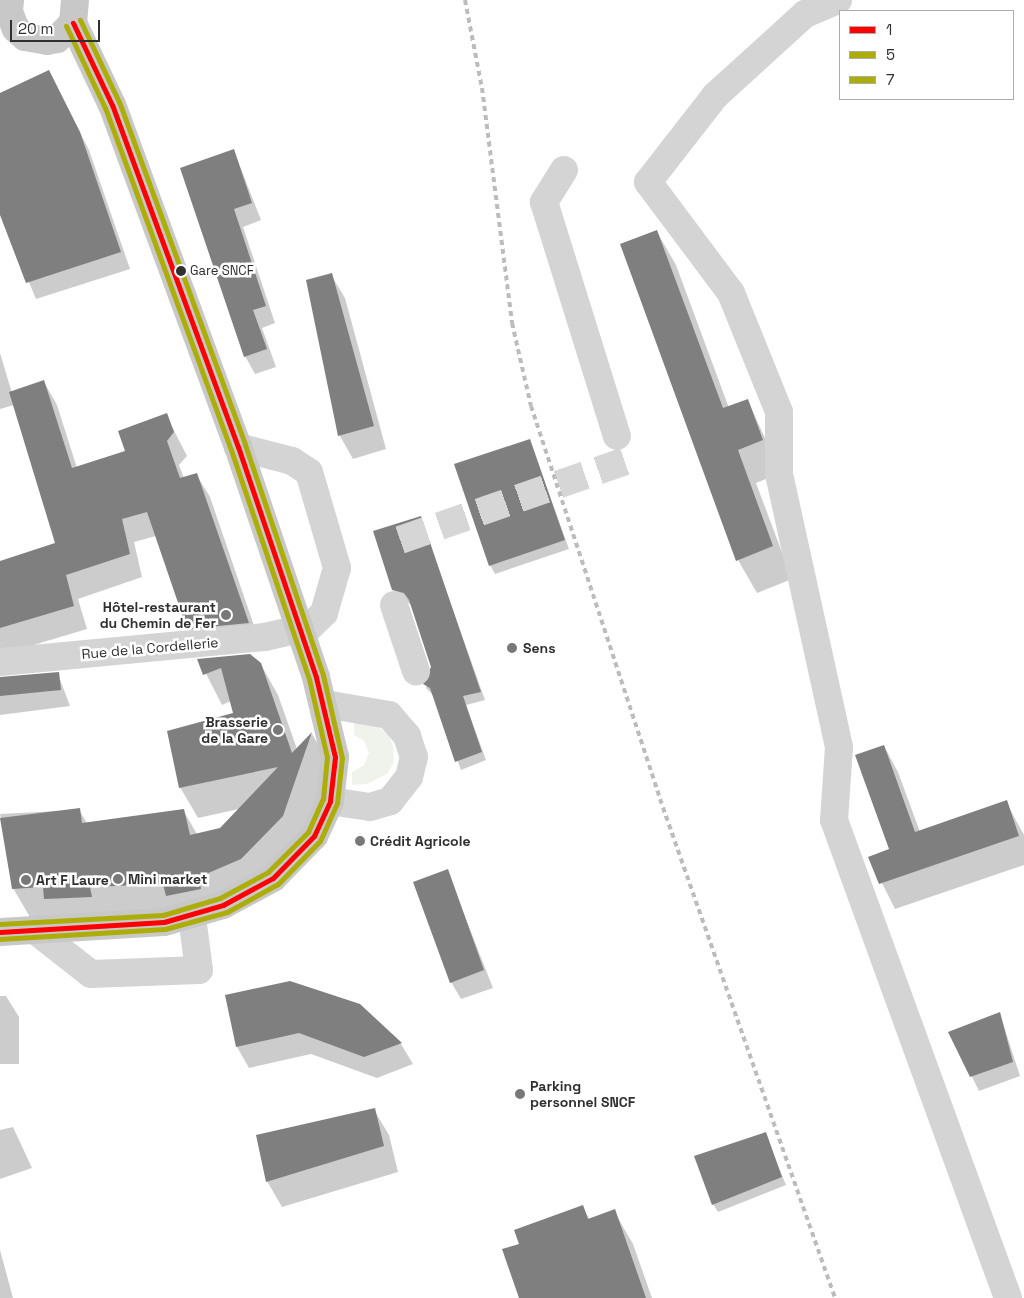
<!DOCTYPE html>
<meta charset="utf-8">
<style>
body{margin:0}
#map{position:relative;width:1024px;height:1298px;overflow:hidden;background:#fff;font-family:"Space Grotesk",sans-serif}
div>[style]{position:absolute}
.green>*{inset:0;background:#f0f2ec}
.shadow>*{inset:0;background:#0003}
.building>*{inset:0;background:#7f7f7f}
.minor-tunnel>*{height:28px;margin-top:-14px;transform-origin:0;background:repeating-linear-gradient(90deg,#d6d6d6 0 28px,transparent 0 42px)}
.minor>*{height:28px;margin:-14px;padding:0 14px;transform-origin:14px;border-radius:14px;background:#d4d4d4}
.major>*{height:28px;margin:-14px;padding:0 14px;transform-origin:14px;border-radius:14px;background:#c8c8c8}
.rail>*{height:4px;margin-top:-2px;transform-origin:0;background:repeating-linear-gradient(90deg,#bcbcbc 0 5px,transparent 0 9px)}
.bus-1>*{height:5px;margin:-2.5px;padding:0 2.5px;transform-origin:2.5px;border-radius:2.5px;background:#f00}
.bus-2>*{height:5px;margin:-2.5px;padding:0 2.5px;transform-origin:2.5px;border-radius:2.5px;background:#adad0a}
.bus-3>*{height:5px;margin:-2.5px;padding:0 2.5px;transform-origin:2.5px;border-radius:2.5px;background:#adad0a}
.dots>*{width:14px;height:14px;translate:-50% -50%;box-sizing:border-box;border:2px solid #fff;border-radius:50%}
span{translate:-50% -50%;white-space:nowrap;text-align:center;line-height:1.15;-webkit-text-stroke:5px #fff;paint-order:stroke}
.bus-label{font-size:13px;color:#303030}
.left{translate:0 -50%;text-align:left}
.poi-label{font-size:14px;color:#303030;font-weight:700}
.right{translate:-100% -50%;text-align:right}
.street-label{font-size:14px;color:#303030}
.legend{position:absolute;left:839px;top:10px;width:175px;height:90px;box-sizing:border-box;background:#fff;border:1px solid #acacac;margin:0;padding:6px 9px;list-style:none;font-size:15px;color:#303030}
.legend li{display:flex;align-items:center;gap:10px;height:25px}
.legend b{width:25px;border:1px solid #acacac}
.scale{position:absolute;left:10px;top:20px;width:90px;height:22px;box-sizing:border-box;border:2px solid #303030;border-top:0;padding-left:6px;font-size:15px;line-height:18px;white-space:nowrap;color:#303030;-webkit-text-stroke:4px #fff;paint-order:stroke}
</style>
<div id="map">
<div class="green">
<div style="clip-path:polygon(354px 721px,376px 725px,389px 735px,393px 746px,394px 762px,387px 774px,367px 784px,352px 785px,352px 772px,364px 765px,369px 753px,364px 741px,354px 735px)"></div>
</div>
<div class="shadow">
<div style="clip-path:polygon(49px 72px,89px 150px,130px 269px,36px 299px,0 212px,0 94px)"></div>
<div style="clip-path:polygon(234px 151px,261px 220px,243px 227px,275px 323px,262px 328px,276px 367px,255px 374px,245px 356px,181px 169px)"></div>
<div style="clip-path:polygon(657px 232px,676px 265px,729px 408px,748px 401px,781px 473px,756px 483px,792px 579px,757px 593px,738px 560px)"></div>
<div style="clip-path:polygon(331px 275px,345px 298px,386px 449px,353px 459px,340px 436px,308px 281px)"></div>
<div style="clip-path:polygon(0 353px,12px 393px,44px 382px,57px 405px,77px 468px,126px 452px,166px 415px,187px 456px,179px 465px,184px 478px,196px 474px,210px 497px,261px 646px,201px 651px,188px 628px,156px 536px,134px 542px,142px 577px,78px 599px,87px 629px,0 655px,0 562px,57px 544px,14px 405px,0 409px)"></div>
<div style="clip-path:polygon(530px 441px,569px 549px,495px 574px,490px 565px)"></div>
<div style="clip-path:polygon(420px 518px,485px 700px,466px 705px,486px 760px,461px 770px,434px 696px,426px 688px,432px 666px,412px 606px,393px 589px)"></div>
<div style="clip-path:polygon(199px 660px,260px 663px,278px 695px,297px 749px,312px 734px,329px 763px,300px 847px,218px 920px,31px 919px,13px 888px,0 814px,79px 810px,87px 823px,183px 810px,197px 834px,221px 829px,239px 809px,198px 818px,180px 787px,235px 714px,231px 701px,222px 705px)"></div>
<div style="clip-path:polygon(58px 674px,70px 706px,0 715px,0 678px)"></div>
<div style="clip-path:polygon(884px 746px,898px 772px,920px 832px,1006px 802px,1024px 835px,1024px 865px,895px 909px,869px 857px,891px 849px)"></div>
<div style="clip-path:polygon(447px 871px,493px 988px,461px 999px,451px 982px)"></div>
<div style="clip-path:polygon(0 996px,6px 996px,19px 1017px,19px 1064px,0 1064px)"></div>
<div style="clip-path:polygon(226px 996px,360px 1005px,401px 1044px,413px 1064px,377px 1078px,311px 1054px,249px 1068px,237px 1047px)"></div>
<div style="clip-path:polygon(1000px 1014px,1020px 1076px,979px 1091px,950px 1032px)"></div>
<div style="clip-path:polygon(374px 1110px,389px 1135px,398px 1172px,282px 1207px,267px 1181px)"></div>
<div style="clip-path:polygon(13px 1127px,32px 1168px,0 1179px,0 1130px)"></div>
<div style="clip-path:polygon(765px 1134px,786px 1185px,718px 1212px,713px 1204px)"></div>
<div style="clip-path:polygon(583px 1207px,590px 1220px,614px 1211px,633px 1244px,652px 1298px,521px 1298px,521px 1244px)"></div>
<div style="clip-path:polygon(0 1250px,13px 1298px,0 1298px)"></div>
</div>
<div class="building">
<div style="clip-path:polygon(49px 70px,80px 132px,121px 252px,26px 283px,0 215px,0 93px)"></div>
<div style="clip-path:polygon(234px 149px,252px 203px,234px 209px,266px 306px,253px 310px,267px 349px,244px 357px,180px 168px)"></div>
<div style="clip-path:polygon(657px 230px,723px 408px,748px 399px,763px 440px,738px 450px,773px 546px,736px 561px,620px 244px)"></div>
<div style="clip-path:polygon(332px 273px,374px 426px,338px 436px,306px 280px)"></div>
<div style="clip-path:polygon(44px 380px,72px 468px,125px 451px,118px 431px,167px 413px,174px 432px,167px 441px,180px 478px,197px 473px,249px 623px,187px 629px,147px 512px,122px 519px,130px 554px,66px 575px,74px 606px,0 628px,0 561px,55px 543px,9px 392px)"></div>
<div style="clip-path:polygon(530px 439px,565px 540px,489px 566px,454px 464px)"></div>
<div style="clip-path:polygon(421px 516px,481px 692px,463px 696px,482px 752px,455px 762px,430px 688px,423px 684px,431px 667px,409px 600px,404px 593px,392px 590px,373px 531px)"></div>
<div style="clip-path:polygon(250px 654px,261px 663px,292px 753px,312px 732px,283px 816px,241px 859px,199px 877px,201px 889px,166px 896px,163px 884px,90px 887px,92px 897px,69px 898px,44px 899px,43px 887px,12px 889px,0 818px,80px 808px,82px 823px,184px 809px,190px 835px,220px 828px,278px 767px,179px 788px,167px 731px,233px 713px,221px 668px,203px 675px,197px 659px)"></div>
<div style="clip-path:polygon(59px 672px,61px 690px,0 696px,0 677px)"></div>
<div style="clip-path:polygon(884px 745px,915px 832px,1007px 800px,1019px 836px,879px 884px,868px 857px,889px 849px,855px 755px)"></div>
<div style="clip-path:polygon(448px 869px,484px 970px,450px 983px,413px 882px)"></div>
<div style="clip-path:polygon(290px 981px,360px 1004px,402px 1043px,364px 1057px,299px 1033px,236px 1047px,225px 995px)"></div>
<div style="clip-path:polygon(1000px 1012px,1013px 1062px,970px 1077px,948px 1032px)"></div>
<div style="clip-path:polygon(375px 1108px,384px 1146px,266px 1182px,256px 1135px)"></div>
<div style="clip-path:polygon(766px 1132px,782px 1177px,712px 1205px,694px 1156px)"></div>
<div style="clip-path:polygon(583px 1205px,588px 1219px,615px 1209px,646px 1298px,519px 1298px,502px 1249px,519px 1244px,514px 1230px)"></div>
</div>
<div class="minor-tunnel">
<div style="left:400px;top:540px;width:239px;rotate:-19.3deg"></div>
</div>
<div class="minor">
<div style="left:838px;top:0;width:36px;rotate:157deg"></div>
<div style="left:805px;top:14px;width:122px;rotate:137.7deg"></div>
<div style="left:715px;top:96px;width:109px;rotate:127.9deg"></div>
<div style="left:648px;top:182px;width:139px;rotate:53.2deg"></div>
<div style="left:731px;top:293px;width:128px;rotate:68deg"></div>
<div style="left:779px;top:412px;width:62px;rotate:90deg"></div>
<div style="left:779px;top:474px;width:280px;rotate:77.6deg"></div>
<div style="left:839px;top:747px;width:73px;rotate:93.9deg"></div>
<div style="left:834px;top:820px;width:509px;rotate:70deg"></div>
<div style="left:564px;top:170px;width:38px;rotate:122deg"></div>
<div style="left:544px;top:202px;width:245px;rotate:72.7deg"></div>
<div style="left:238px;top:447px;width:56px;rotate:14.5deg"></div>
<div style="left:292px;top:461px;width:20px;rotate:33deg"></div>
<div style="left:309px;top:472px;width:100px;rotate:73.7deg"></div>
<div style="left:337px;top:568px;width:47px;rotate:106.1deg"></div>
<div style="left:324px;top:613px;width:32px;rotate:136deg"></div>
<div style="left:394px;top:605px;width:70px;rotate:71.6deg"></div>
<div style="left:0;top:662px;width:266px;rotate:-5.4deg"></div>
<div style="left:265px;top:637px;width:36px;rotate:-13deg"></div>
<div style="left:325px;top:704px;width:65px;rotate:9.8deg"></div>
<div style="left:389px;top:715px;width:28px;rotate:49deg"></div>
<div style="left:407px;top:736px;width:22px;rotate:72deg"></div>
<div style="left:414px;top:757px;width:21px;rotate:104deg"></div>
<div style="left:409px;top:777px;width:31px;rotate:128deg"></div>
<div style="left:390px;top:801px;width:21px;rotate:163deg"></div>
<div style="left:370px;top:807px;width:40px;rotate:-171.5deg"></div>
<div style="left:36px;top:931px;width:70px;rotate:38deg"></div>
<div style="left:91px;top:974px;width:108px;rotate:-2.1deg"></div>
<div style="left:199px;top:970px;width:53px;rotate:-97.5deg"></div>
</div>
<div class="major">
<div style="left:10px;top:0;width:12px;rotate:95deg"></div>
<div style="left:9px;top:12px;width:18px;rotate:68deg"></div>
<div style="left:16px;top:29px;width:12px;rotate:42deg"></div>
<div style="left:25px;top:37px;width:22px;rotate:10deg"></div>
<div style="left:47px;top:41px;width:10px;rotate:-11deg"></div>
<div style="left:57px;top:39px;width:23px;rotate:-45deg"></div>
<div style="left:73px;top:23px;width:23px;rotate:-85deg"></div>
<div style="left:0;top:932px;width:164px;rotate:-3.5deg"></div>
<div style="left:164px;top:922px;width:61px;rotate:-16.1deg"></div>
<div style="left:223px;top:905px;width:57px;rotate:-28.4deg"></div>
<div style="left:273px;top:878px;width:59px;rotate:-45.7deg"></div>
<div style="left:314px;top:836px;width:38px;rotate:-65deg"></div>
<div style="left:330px;top:801px;width:44px;rotate:-83.5deg"></div>
<div style="left:335px;top:757px;width:82px;rotate:-103.4deg"></div>
<div style="left:316px;top:677px;width:243px;rotate:-108.7deg"></div>
<div style="left:238px;top:447px;width:364px;rotate:-110.2deg"></div>
<div style="left:112px;top:105px;width:91px;rotate:-115.4deg"></div>
</div>
<div class="rail">
<div style="left:465px;top:0;width:90px;rotate:79.1deg"></div>
<div style="left:482px;top:88px;width:237px;rotate:82.7deg"></div>
<div style="left:512px;top:323px;width:85px;rotate:77.1deg"></div>
<div style="left:531px;top:406px;width:414px;rotate:71.8deg"></div>
<div style="left:660px;top:799px;width:529px;rotate:70.67deg"></div>
</div>
<div class="bus-1">
<div style="left:0;top:932px;width:164px;rotate:-3.5deg"></div>
<div style="left:164px;top:922px;width:61px;rotate:-16.1deg"></div>
<div style="left:223px;top:905px;width:57px;rotate:-28.4deg"></div>
<div style="left:273px;top:878px;width:59px;rotate:-45.7deg"></div>
<div style="left:314px;top:836px;width:38px;rotate:-65deg"></div>
<div style="left:330px;top:801px;width:44px;rotate:-83.5deg"></div>
<div style="left:335px;top:757px;width:82px;rotate:-103.4deg"></div>
<div style="left:316px;top:677px;width:243px;rotate:-108.7deg"></div>
<div style="left:238px;top:447px;width:364px;rotate:-110.2deg"></div>
<div style="left:112px;top:105px;width:91px;rotate:-115.4deg"></div>
</div>
<div class="bus-2">
<div style="left:0;top:939px;width:165px;rotate:-3.5deg"></div>
<div style="left:165px;top:929px;width:64px;rotate:-15.3deg"></div>
<div style="left:227px;top:912px;width:58px;rotate:-28.8deg"></div>
<div style="left:278px;top:884px;width:60px;rotate:-45.7deg"></div>
<div style="left:320px;top:841px;width:42px;rotate:-65.9deg"></div>
<div style="left:337px;top:803px;width:45px;rotate:-83.7deg"></div>
<div style="left:342px;top:758px;width:85px;rotate:-102.9deg"></div>
<div style="left:323px;top:675px;width:244px;rotate:-108.7deg"></div>
<div style="left:245px;top:444px;width:364px;rotate:-110.2deg"></div>
<div style="left:119px;top:102px;width:91px;rotate:-115.4deg"></div>
</div>
<div class="bus-3">
<div style="left:0;top:924px;width:163px;rotate:-3.2deg"></div>
<div style="left:163px;top:915px;width:59px;rotate:-16.6deg"></div>
<div style="left:220px;top:898px;width:55px;rotate:-28.4deg"></div>
<div style="left:268px;top:872px;width:57px;rotate:-45deg"></div>
<div style="left:308px;top:832px;width:36px;rotate:-66deg"></div>
<div style="left:323px;top:799px;width:42px;rotate:-84.6deg"></div>
<div style="left:327px;top:757px;width:80px;rotate:-103deg"></div>
<div style="left:309px;top:679px;width:242px;rotate:-108.8deg"></div>
<div style="left:231px;top:450px;width:364px;rotate:-110.2deg"></div>
<div style="left:105px;top:108px;width:91px;rotate:-115.4deg"></div>
</div>
<div class="dots">
<div style="left:181px;top:271px;background:#303030"></div>
<div style="left:226px;top:615px;background:#787878"></div>
<div style="left:512px;top:648px;background:#787878"></div>
<div style="left:278px;top:730px;background:#787878"></div>
<div style="left:360px;top:841px;background:#787878"></div>
<div style="left:118px;top:879px;background:#787878"></div>
<div style="left:26px;top:880px;background:#787878"></div>
<div style="left:520px;top:1094px;background:#787878"></div>
</div>
<div class="bus-label">
<span class="left" style="left:190px;top:271px">Gare SNCF</span>
</div>
<div class="poi-label">
<span class="right" style="left:216px;top:615px">Hôtel-restaurant<br>du Chemin de Fer</span>
<span class="left" style="left:523px;top:648px">Sens</span>
<span class="right" style="left:268px;top:730px">Brasserie<br>de la Gare</span>
<span class="left" style="left:370px;top:841px">Crédit Agricole</span>
<span class="left" style="left:128px;top:879px">Mini market</span>
<span class="left" style="left:36px;top:880px">Art F Laure</span>
<span class="left" style="left:530px;top:1094px">Parking<br>personnel SNCF</span>
</div>
<div class="street-label">
<span style="left:150px;top:648px;rotate:-5deg">Rue de la Cordellerie</span>
</div>
<ul class="legend">
<li><b style="height:6px;background:#f00"></b>1</li>
<li><b style="height:6px;background:#adad0a"></b>5</li>
<li><b style="height:6px;background:#adad0a"></b>7</li>
</ul>
<div class="scale">20 m</div>
</div>
